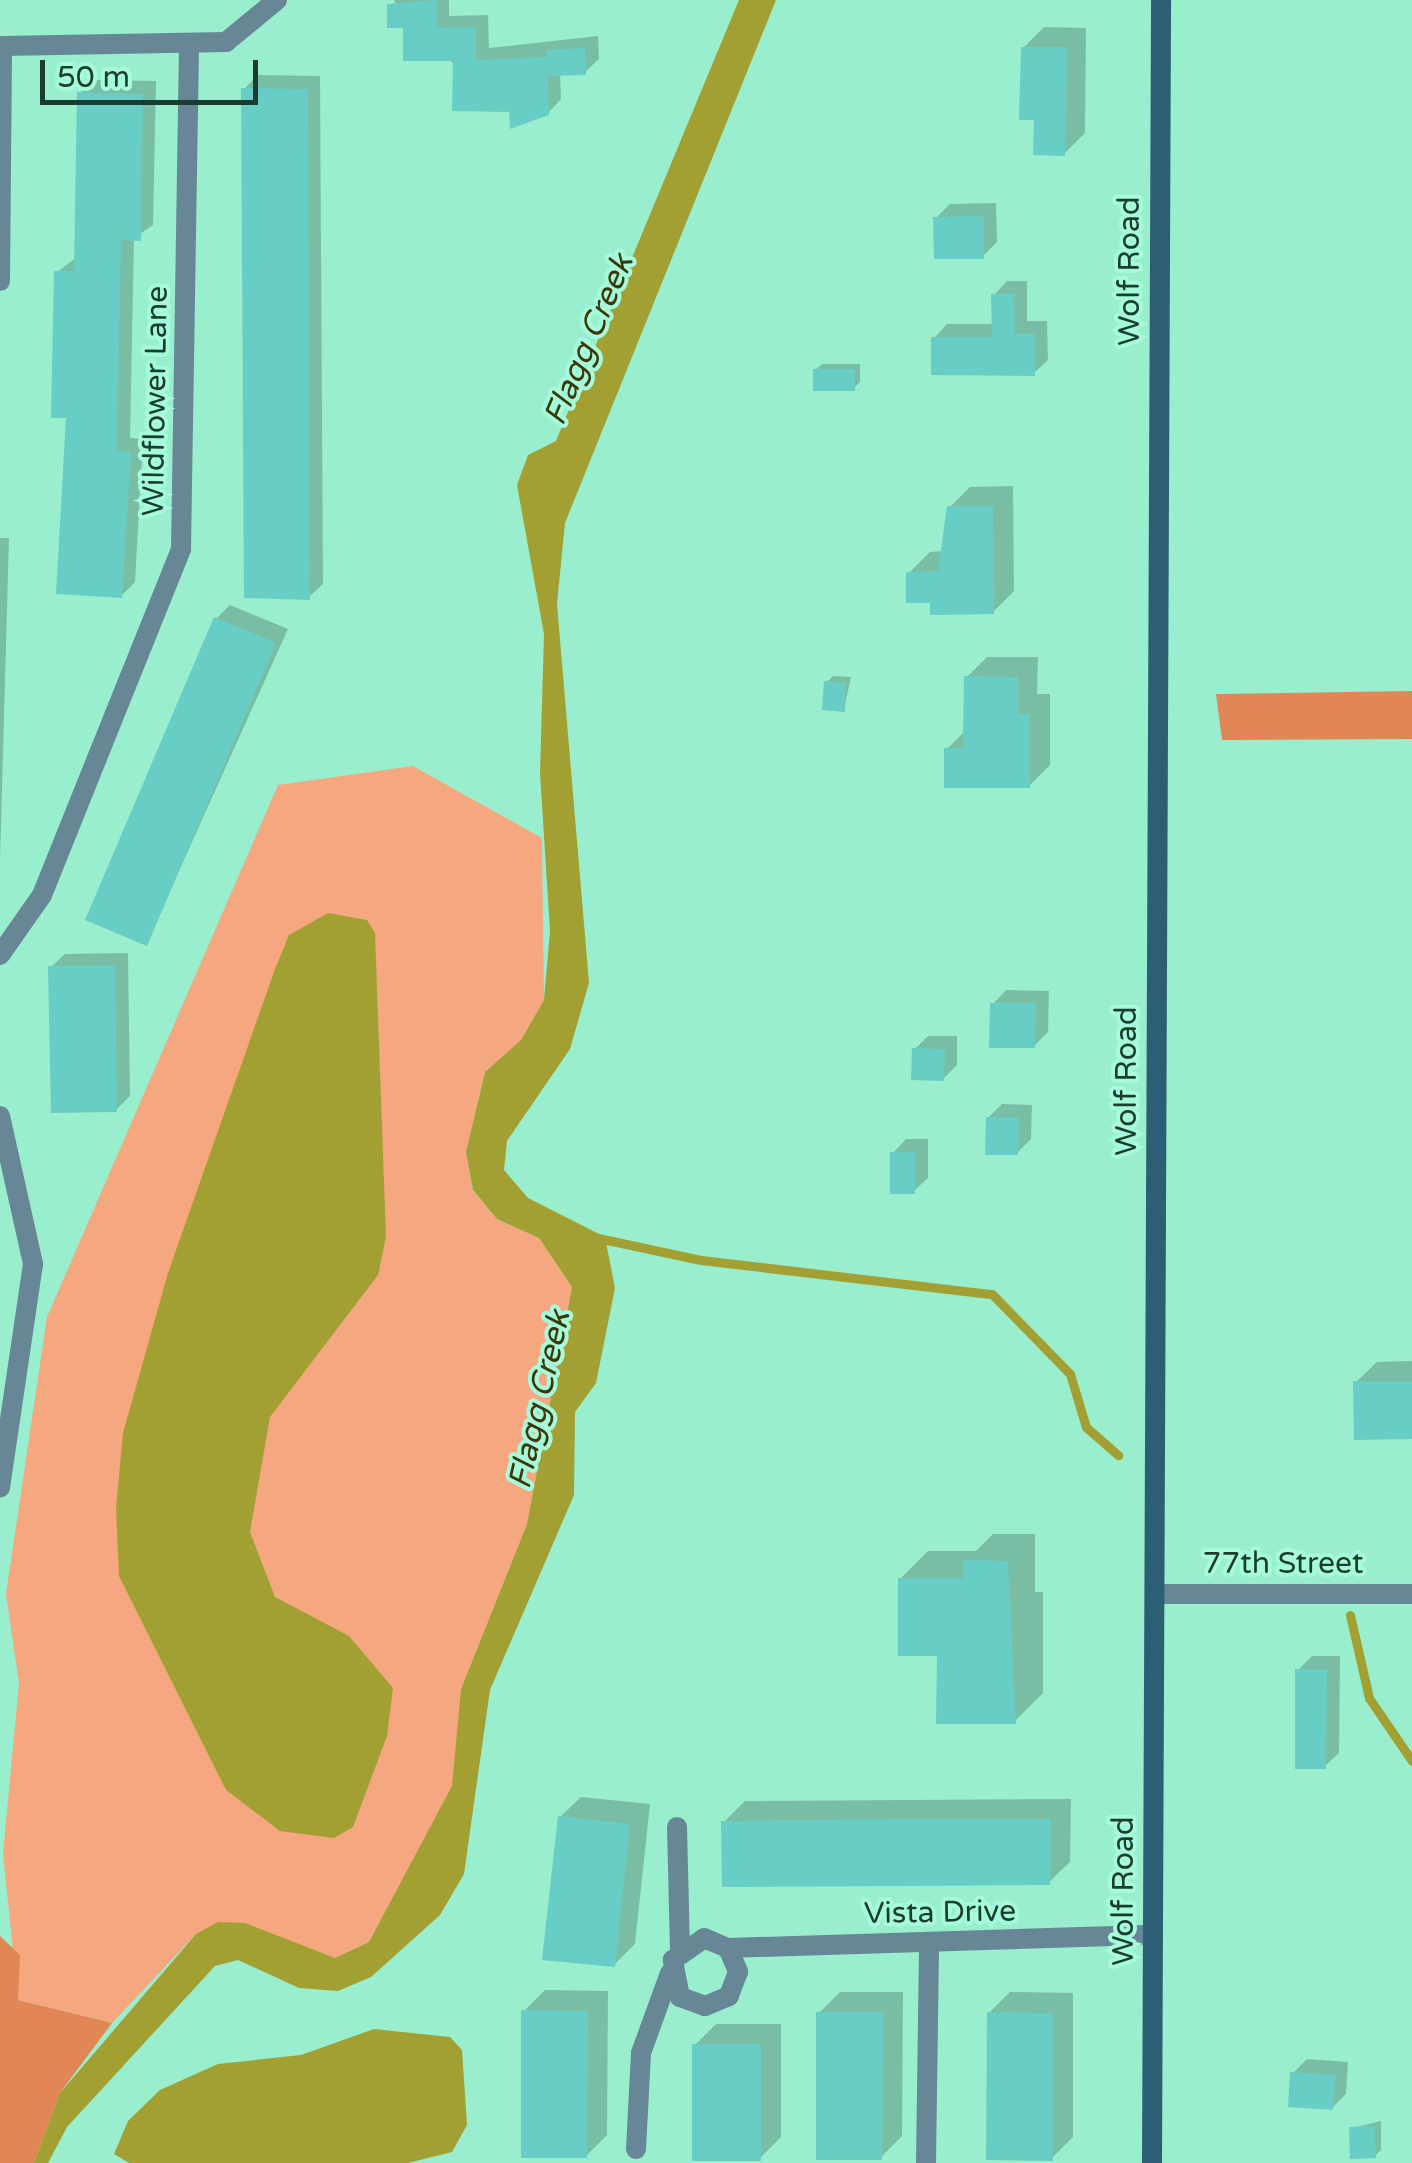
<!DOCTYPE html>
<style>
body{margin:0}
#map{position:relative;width:1412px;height:2163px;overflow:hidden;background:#98eecd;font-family:"Varela Round",sans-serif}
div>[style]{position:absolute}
.green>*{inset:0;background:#f5a780}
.forest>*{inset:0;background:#e18756}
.water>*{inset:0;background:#a3a033}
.shadow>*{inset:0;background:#0003}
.stream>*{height:9px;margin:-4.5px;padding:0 4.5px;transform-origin:4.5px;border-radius:4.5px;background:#a3a033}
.building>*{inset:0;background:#68cdc4}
.street>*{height:20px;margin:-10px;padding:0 10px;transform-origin:10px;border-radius:10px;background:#678796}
.secondary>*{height:20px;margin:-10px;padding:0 10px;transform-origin:10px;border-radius:10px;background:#2c5f75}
span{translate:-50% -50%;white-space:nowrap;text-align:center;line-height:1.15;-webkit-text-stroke:8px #a5fbda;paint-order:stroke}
.street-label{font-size:30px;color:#193d31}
.water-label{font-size:32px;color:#3b390c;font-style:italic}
.scale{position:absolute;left:40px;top:60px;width:218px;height:45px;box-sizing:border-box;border:5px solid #193d31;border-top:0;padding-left:12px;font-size:30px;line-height:35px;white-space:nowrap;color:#193d31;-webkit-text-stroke:8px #a5fbda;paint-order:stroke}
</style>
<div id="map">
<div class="green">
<div style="clip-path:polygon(413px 766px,542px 838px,544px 1000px,521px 1040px,485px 1072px,466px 1152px,473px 1191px,497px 1219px,539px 1238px,572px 1287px,527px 1524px,461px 1689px,453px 1786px,369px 1942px,335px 1958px,279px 1941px,196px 1934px,112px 2023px,18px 2000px,3px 1853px,19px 1683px,6px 1594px,47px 1317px,278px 785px)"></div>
</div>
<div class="forest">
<div style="clip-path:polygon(1412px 691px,1412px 739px,1222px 740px,1216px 694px)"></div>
<div style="clip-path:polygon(0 1936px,20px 1955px,18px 2000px,112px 2023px,60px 2093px,34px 2163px,0 2163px)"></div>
</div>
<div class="water">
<div style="clip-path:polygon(739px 0,776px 0,565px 523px,557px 604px,589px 983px,570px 1049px,507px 1141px,504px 1170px,528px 1198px,605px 1237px,615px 1288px,596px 1383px,575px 1412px,574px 1495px,490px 1690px,464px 1874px,440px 1915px,371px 1977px,338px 1991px,299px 1988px,238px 1960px,215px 1966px,67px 2127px,48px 2163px,34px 2163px,60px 2093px,196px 1934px,218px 1922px,245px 1923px,335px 1958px,369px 1942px,452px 1786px,461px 1689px,527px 1524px,572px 1287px,539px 1238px,497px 1219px,473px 1190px,466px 1152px,485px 1072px,521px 1040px,544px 1000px,550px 931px,540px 773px,544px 634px,517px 485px,528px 455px,556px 441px)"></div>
<div style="clip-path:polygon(328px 913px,367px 920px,375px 933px,386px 1237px,378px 1275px,270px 1417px,250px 1532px,275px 1597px,349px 1636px,393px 1688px,387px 1736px,353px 1827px,334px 1838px,280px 1831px,226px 1790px,119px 1576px,116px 1508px,123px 1433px,168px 1273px,275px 969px,289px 935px)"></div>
<div style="clip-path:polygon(374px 2029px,450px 2037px,462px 2050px,467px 2125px,452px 2152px,408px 2163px,129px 2163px,114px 2154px,128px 2121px,160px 2090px,218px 2064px,301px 2055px)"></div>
</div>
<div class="shadow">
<div style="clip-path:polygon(394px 0,449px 0,449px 16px,488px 15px,489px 48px,598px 36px,599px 59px,585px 72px,560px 73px,561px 99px,548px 113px,511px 109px,405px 25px)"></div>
<div style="clip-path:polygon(1044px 27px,1086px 28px,1085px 133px,1064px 154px,1036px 117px,1023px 48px)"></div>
<div style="clip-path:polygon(258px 75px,320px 76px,323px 584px,309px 597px,244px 89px)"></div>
<div style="clip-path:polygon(93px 80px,156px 81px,153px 225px,134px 238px,130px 438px,143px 439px,135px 582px,121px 596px,68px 416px,57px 272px,76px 258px,79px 94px)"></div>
<div style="clip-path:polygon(996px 203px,997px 242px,983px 256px,936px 218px,950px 204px)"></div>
<div style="clip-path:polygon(1007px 281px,1027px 281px,1027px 321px,1047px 321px,1048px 360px,1034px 373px,934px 338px,947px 324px,994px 324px,994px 295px)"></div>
<div style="clip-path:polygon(822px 364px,860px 364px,860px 382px,854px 388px,815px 370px)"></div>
<div style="clip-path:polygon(1013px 486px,1014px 591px,993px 612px,909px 573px,930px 552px,943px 551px,949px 508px,970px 487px)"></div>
<div style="clip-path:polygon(0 538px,9px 538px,0 861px)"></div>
<div style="clip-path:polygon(230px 605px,288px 629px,146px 944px,217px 618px)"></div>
<div style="clip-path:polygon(987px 657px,1038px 657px,1037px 694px,1050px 694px,1050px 765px,1029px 786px,947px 749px,966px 730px,966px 678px)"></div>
<div style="clip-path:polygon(833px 676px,851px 677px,844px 709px,827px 682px)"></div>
<div style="clip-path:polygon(128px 953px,130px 1096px,116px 1110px,51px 967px,65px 954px)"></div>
<div style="clip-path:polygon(1006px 990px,1049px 991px,1048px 1032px,1034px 1046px,993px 1004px)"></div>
<div style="clip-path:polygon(928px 1036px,957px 1036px,957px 1065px,943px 1079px,914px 1050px)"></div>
<div style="clip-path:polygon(1002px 1104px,1032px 1105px,1031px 1139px,1017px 1153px,988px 1118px)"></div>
<div style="clip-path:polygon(906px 1139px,928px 1139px,928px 1178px,914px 1191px,893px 1153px)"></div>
<div style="clip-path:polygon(1412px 1361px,1412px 1437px,1356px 1382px,1377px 1362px)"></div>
<div style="clip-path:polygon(993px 1534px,1035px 1534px,1035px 1592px,1043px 1592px,1043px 1693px,1015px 1721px,939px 1654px,900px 1579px,928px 1551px,976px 1551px)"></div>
<div style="clip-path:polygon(1312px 1656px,1340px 1656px,1339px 1753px,1325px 1766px,1298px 1670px)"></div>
<div style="clip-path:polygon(581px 1797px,650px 1804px,635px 1944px,614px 1965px,560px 1817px)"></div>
<div style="clip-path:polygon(1071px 1799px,1070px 1862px,1049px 1882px,724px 1822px,745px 1801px)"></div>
<div style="clip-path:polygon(545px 1990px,608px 1991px,607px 2135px,586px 2156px,524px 2011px)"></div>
<div style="clip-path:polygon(840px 1992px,903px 1992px,902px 2136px,881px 2157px,819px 2013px)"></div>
<div style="clip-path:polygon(1010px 1992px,1073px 1993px,1073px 2137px,1052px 2158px,989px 2013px)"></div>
<div style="clip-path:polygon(716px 2024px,781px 2024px,781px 2137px,760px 2158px,695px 2045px)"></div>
<div style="clip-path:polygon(1307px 2059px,1348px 2062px,1346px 2094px,1332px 2108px,1293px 2073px)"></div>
<div style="clip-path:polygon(1381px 2121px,1381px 2150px,1375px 2156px,1352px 2128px)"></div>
</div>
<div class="stream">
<div style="left:598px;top:1238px;width:105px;rotate:12.1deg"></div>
<div style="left:701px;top:1260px;width:293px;rotate:6.7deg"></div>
<div style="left:992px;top:1294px;width:112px;rotate:45.7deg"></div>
<div style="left:1070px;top:1374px;width:55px;rotate:73.2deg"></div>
<div style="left:1086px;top:1427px;width:43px;rotate:41.2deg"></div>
<div style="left:1350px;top:1615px;width:85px;rotate:77.1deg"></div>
<div style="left:1369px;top:1698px;width:76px;rotate:55.7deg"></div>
</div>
<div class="building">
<div style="clip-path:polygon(437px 0,437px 28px,476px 27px,476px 60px,547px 57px,549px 115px,510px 129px,509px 112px,452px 111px,453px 61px,403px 61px,403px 28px,387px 28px,387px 4px)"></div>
<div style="clip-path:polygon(1021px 47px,1067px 47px,1065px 156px,1033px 155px,1034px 120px,1019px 120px)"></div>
<div style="clip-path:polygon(585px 48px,586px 75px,548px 76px,547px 50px)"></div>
<div style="clip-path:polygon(241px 88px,308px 89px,310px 600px,244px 598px)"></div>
<div style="clip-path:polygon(77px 92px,143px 94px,141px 241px,121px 240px,117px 451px,131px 452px,122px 598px,56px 594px,66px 418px,51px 418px,54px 271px,74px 271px)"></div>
<div style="clip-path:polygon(984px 216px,984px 259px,934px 259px,933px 217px)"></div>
<div style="clip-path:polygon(991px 294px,1014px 294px,1015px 334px,1035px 334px,1035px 376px,931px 375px,931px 337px,992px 337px)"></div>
<div style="clip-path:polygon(813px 369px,855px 369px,855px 391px,813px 391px)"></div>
<div style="clip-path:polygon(947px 506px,993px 506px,994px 614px,930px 615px,930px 603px,906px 603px,906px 572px,938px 571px)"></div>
<div style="clip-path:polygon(214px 617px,276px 643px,147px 946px,85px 920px)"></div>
<div style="clip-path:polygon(964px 676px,1018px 677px,1018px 714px,1030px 714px,1030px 788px,944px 788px,944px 748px,963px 748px)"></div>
<div style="clip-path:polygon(824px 681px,846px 683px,845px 712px,822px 710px)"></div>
<div style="clip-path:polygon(115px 965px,117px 1112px,51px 1113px,48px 966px)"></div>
<div style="clip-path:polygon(990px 1003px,1036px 1003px,1035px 1048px,989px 1048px)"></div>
<div style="clip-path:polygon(912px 1048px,945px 1049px,944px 1081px,911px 1080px)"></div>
<div style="clip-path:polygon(986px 1117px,1019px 1117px,1018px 1155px,985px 1155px)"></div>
<div style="clip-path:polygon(890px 1152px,915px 1152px,915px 1194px,890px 1194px)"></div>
<div style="clip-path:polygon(1353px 1381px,1412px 1381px,1412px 1439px,1354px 1440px)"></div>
<div style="clip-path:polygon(963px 1560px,1008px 1561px,1016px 1724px,936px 1724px,937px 1656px,898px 1656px,898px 1578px,963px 1578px)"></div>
<div style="clip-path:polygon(1295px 1669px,1327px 1669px,1326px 1769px,1295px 1769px)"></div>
<div style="clip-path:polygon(558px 1816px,630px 1824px,615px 1967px,542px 1960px)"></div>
<div style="clip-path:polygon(903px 1819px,1051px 1819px,1050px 1885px,722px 1887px,721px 1821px)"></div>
<div style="clip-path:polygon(521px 2010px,588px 2011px,587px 2158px,521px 2158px)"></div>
<div style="clip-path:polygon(816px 2012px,883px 2012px,882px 2160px,816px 2160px)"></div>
<div style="clip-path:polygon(987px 2012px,1053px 2013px,1053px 2161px,986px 2160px)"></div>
<div style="clip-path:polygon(692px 2044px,761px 2044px,761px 2161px,692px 2161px)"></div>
<div style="clip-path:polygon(1290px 2072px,1336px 2075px,1333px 2110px,1288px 2107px)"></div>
<div style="clip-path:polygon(1375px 2126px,1376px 2158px,1350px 2159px,1349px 2127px)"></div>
</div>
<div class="street">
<div style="left:0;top:281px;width:235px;rotate:-89.5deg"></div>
<div style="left:2px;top:46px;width:224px;rotate:-1deg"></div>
<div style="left:226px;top:42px;width:66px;rotate:-39.5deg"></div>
<div style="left:0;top:955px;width:73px;rotate:-55deg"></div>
<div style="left:42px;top:895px;width:373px;rotate:-68.1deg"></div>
<div style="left:181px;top:549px;width:502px;rotate:-89.09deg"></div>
<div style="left:0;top:1116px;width:152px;rotate:77.4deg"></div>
<div style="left:33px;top:1264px;width:226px;rotate:98.4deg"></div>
<div style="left:1155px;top:1594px;width:257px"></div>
<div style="left:677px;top:1827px;width:121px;rotate:88.6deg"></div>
<div style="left:728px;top:1948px;width:26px;rotate:67deg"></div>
<div style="left:738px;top:1972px;width:26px;rotate:111deg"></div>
<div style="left:729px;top:1996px;width:26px;rotate:157deg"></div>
<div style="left:705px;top:2006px;width:27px;rotate:-160deg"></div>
<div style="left:680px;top:1997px;width:38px;rotate:-101deg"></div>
<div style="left:673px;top:1960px;width:38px;rotate:-35deg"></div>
<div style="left:704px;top:1938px;width:26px;rotate:23deg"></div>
<div style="left:728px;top:1948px;width:425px;rotate:-1.8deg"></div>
<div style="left:636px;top:2149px;width:96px;rotate:-87deg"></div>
<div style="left:641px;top:2053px;width:85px;rotate:-70.1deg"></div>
<div style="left:926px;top:2163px;width:220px;rotate:-89.2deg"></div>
</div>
<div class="secondary">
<div style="left:1152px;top:2163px;width:2163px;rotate:-89.76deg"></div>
</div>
<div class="street-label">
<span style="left:1130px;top:271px;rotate:-90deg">Wolf Road</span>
<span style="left:156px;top:401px;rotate:-89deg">Wildflower Lane</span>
<span style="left:1127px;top:1081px;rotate:-90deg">Wolf Road</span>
<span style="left:1283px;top:1564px">77th Street</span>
<span style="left:1124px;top:1891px;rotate:-90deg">Wolf Road</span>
<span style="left:940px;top:1913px;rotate:-1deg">Vista Drive</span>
</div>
<div class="water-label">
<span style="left:589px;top:340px;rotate:-67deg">Flagg Creek</span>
<span style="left:540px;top:1400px;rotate:-77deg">Flagg Creek</span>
</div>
<div class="scale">50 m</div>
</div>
